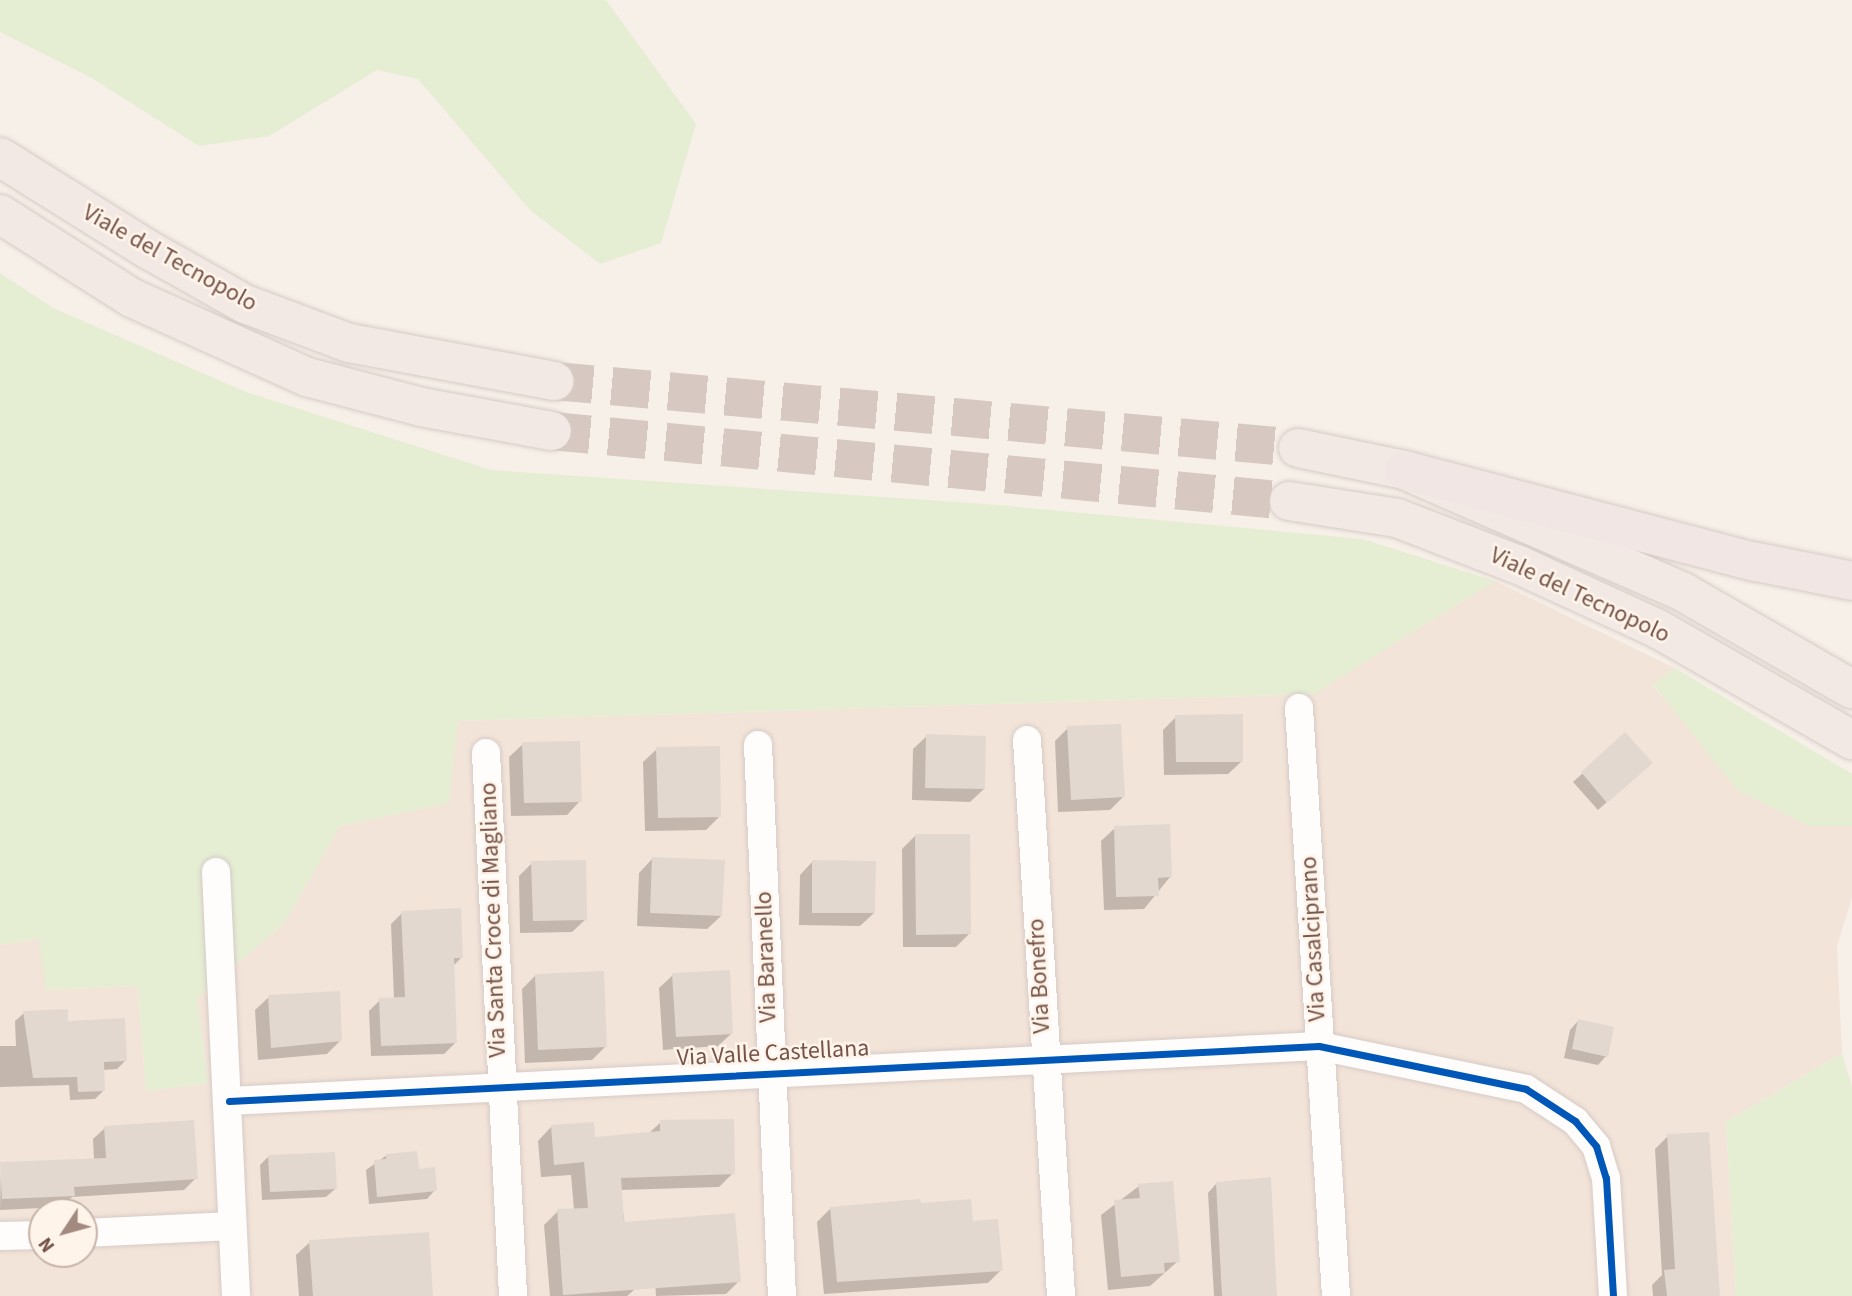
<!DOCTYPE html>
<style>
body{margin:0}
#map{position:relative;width:1852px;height:1296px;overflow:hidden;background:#f7f0e9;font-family:"Source Sans 3",sans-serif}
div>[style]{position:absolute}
.residential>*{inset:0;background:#f3e4d9}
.green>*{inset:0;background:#e5edd3}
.shadow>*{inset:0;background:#0003}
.building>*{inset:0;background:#e3d8d0}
.trunk-tunnel>*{height:38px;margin-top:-19px;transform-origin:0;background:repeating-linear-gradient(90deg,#d7c9c1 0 38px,transparent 0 57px)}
.roads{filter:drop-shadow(0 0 2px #d6cbc6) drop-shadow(0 0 2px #d6cbc6)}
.minor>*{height:28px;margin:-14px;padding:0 14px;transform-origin:14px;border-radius:14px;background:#fefdfc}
.trunk>*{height:38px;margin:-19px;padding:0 19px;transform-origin:19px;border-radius:19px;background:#f2e9e4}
.motorway>*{height:38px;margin:-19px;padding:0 19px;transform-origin:19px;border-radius:19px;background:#f1e6e3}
.cycleway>*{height:7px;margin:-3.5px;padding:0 3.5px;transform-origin:3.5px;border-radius:3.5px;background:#0057b8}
span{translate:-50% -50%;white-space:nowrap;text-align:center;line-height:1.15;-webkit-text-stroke:5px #fff4ea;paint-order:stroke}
.street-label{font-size:24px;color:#765348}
.north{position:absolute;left:28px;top:1198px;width:70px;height:70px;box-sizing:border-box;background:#fff4ea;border:2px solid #c8b4a9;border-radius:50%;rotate:234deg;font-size:19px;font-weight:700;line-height:28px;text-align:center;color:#765348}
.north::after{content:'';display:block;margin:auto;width:24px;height:32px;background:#a38a80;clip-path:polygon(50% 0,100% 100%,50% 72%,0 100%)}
</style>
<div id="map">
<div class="residential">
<div style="clip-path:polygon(evenodd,1495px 581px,1675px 668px,1653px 685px,1690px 729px,1809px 826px,1852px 826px,1852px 897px,1837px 946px,1842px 1053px,1726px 1122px,1736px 1296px,0 1296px,0 945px,39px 938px,47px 990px,138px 986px,146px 1091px,208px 1083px,197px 999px,285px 922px,340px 826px,448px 803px,458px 721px,1313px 694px,1495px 581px,42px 1212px,84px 1212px,84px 1254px,42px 1254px,42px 1212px)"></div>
</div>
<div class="green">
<div style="clip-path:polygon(0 0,606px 0,696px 124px,661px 243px,600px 264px,530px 210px,418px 79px,377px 70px,269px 136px,199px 146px,90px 77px,0 32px)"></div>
<div style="clip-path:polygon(0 273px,53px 308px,246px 392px,491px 470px,985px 504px,1363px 539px,1495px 581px,1314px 694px,458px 721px,449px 803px,340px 826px,285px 922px,197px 999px,208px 1083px,146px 1091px,138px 986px,46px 990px,39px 938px,0 945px)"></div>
<div style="clip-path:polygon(1675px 668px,1852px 774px,1852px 826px,1809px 826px,1737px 790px,1653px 684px)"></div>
<div style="clip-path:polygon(1842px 1053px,1852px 1087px,1852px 1296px,1736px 1296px,1726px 1122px)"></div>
</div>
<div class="shadow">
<div style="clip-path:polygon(1176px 717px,1242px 761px,1228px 774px,1164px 775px,1163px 730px)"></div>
<div style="clip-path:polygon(1068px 728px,1123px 797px,1110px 810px,1058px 812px,1055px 741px)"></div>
<div style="clip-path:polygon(1625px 735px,1642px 771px,1598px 810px,1573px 782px)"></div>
<div style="clip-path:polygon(927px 736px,984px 789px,970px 802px,912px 800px,913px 749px)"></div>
<div style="clip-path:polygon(523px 744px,580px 801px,567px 815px,511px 816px,509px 757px)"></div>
<div style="clip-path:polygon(657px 749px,719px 817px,706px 830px,645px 831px,643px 762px)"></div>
<div style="clip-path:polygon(1115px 828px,1170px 877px,1144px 909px,1104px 910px,1101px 841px)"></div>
<div style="clip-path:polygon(915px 836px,969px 934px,956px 947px,903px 947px,902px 849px)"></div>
<div style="clip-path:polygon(652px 859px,721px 916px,707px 929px,637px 926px,639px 873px)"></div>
<div style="clip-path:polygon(813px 861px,874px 913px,860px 926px,799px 925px,800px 875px)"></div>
<div style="clip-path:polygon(532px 863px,586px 919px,572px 932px,520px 933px,519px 876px)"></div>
<div style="clip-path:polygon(402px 913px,462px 957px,452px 967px,455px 1043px,444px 1054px,371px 1056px,369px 1011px,380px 1000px,394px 999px,391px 924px)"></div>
<div style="clip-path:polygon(673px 975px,732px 1033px,718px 1046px,663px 1050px,659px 988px)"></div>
<div style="clip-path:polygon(535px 976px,606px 1046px,592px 1060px,525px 1063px,522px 989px)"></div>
<div style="clip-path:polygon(269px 997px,341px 1040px,327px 1054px,258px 1060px,255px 1010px)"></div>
<div style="clip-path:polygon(24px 1013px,66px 1023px,126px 1060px,117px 1069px,103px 1070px,104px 1090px,95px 1099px,70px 1100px,69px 1085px,0 1087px,0 1046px,16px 1046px,15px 1021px)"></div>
<div style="clip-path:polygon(1578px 1021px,1606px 1056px,1598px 1065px,1564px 1058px,1570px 1030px)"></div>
<div style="clip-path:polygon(661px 1122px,733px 1173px,719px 1187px,620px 1190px,634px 1290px,627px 1296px,550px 1296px,544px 1225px,558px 1211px,574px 1210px,571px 1175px,541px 1177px,538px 1141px,551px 1127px,594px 1139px,648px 1134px)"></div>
<div style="clip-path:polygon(105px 1128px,196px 1178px,184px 1190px,72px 1197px,61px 1207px,0 1210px,1px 1164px,94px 1160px,93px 1139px)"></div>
<div style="clip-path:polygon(1668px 1136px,1719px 1296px,1653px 1296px,1652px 1285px,1662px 1275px,1655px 1149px)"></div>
<div style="clip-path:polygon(387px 1155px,417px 1171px,435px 1190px,427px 1199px,369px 1204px,366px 1170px)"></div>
<div style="clip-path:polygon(269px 1156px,335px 1189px,326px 1197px,262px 1200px,260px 1165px)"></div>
<div style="clip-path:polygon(1216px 1184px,1277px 1296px,1214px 1296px,1208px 1193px)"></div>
<div style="clip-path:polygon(1139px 1186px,1178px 1261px,1150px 1286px,1108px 1290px,1101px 1215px)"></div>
<div style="clip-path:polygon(830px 1209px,972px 1223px,1001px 1270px,988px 1283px,824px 1294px,817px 1222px)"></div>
<div style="clip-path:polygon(652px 1233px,739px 1281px,726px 1294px,656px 1296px)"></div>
<div style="clip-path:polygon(310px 1242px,431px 1296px,299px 1296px,296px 1255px)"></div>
</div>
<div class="building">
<div style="clip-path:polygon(1243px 714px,1243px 762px,1176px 762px,1175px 715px)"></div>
<div style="clip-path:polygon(1121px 724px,1125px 797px,1071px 800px,1067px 726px)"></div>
<div style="clip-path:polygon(1625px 732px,1653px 763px,1607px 803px,1581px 772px)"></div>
<div style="clip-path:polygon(926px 734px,986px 736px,985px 789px,925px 788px)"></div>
<div style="clip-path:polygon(580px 741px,582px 802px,524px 803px,522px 742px)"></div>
<div style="clip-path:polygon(720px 746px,721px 817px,658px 818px,656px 747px)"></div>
<div style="clip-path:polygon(1170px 824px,1172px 877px,1158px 878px,1159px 896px,1116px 897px,1114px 826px)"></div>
<div style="clip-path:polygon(915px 834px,970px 834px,971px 934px,916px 935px)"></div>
<div style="clip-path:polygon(652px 857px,725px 860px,722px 916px,650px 913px)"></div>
<div style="clip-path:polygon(586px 860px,587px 920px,533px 921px,531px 861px)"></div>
<div style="clip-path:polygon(812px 860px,876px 861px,875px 913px,812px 913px)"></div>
<div style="clip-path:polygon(461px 908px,463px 958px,454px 958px,457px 1043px,381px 1046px,379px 998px,405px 997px,401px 911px)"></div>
<div style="clip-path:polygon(730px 970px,733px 1034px,676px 1037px,672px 973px)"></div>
<div style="clip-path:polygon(604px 971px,607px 1047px,538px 1050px,535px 974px)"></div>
<div style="clip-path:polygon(340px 991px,342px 1041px,271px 1048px,268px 995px)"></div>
<div style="clip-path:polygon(68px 1009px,68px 1021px,125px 1018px,127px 1061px,104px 1062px,105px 1091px,78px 1092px,77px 1077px,33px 1078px,23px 1011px)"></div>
<div style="clip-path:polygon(1578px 1019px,1614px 1027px,1608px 1057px,1572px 1049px)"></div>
<div style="clip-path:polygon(734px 1119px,735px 1174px,621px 1178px,624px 1222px,735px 1213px,741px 1282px,563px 1295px,557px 1209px,588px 1208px,584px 1162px,554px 1165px,551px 1125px,594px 1122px,595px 1137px,660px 1131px,660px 1120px)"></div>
<div style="clip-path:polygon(194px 1120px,198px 1179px,74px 1187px,75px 1196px,2px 1199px,0 1162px,106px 1158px,104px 1126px)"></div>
<div style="clip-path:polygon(1709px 1132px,1720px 1296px,1667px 1296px,1664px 1270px,1675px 1269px,1667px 1134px)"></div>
<div style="clip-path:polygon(417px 1151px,419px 1169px,435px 1167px,437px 1191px,377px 1197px,374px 1160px,386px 1159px,386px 1154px)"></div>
<div style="clip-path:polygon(335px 1152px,337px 1189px,270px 1192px,268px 1155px)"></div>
<div style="clip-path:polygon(1271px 1177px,1277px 1296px,1222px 1296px,1216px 1182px)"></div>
<div style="clip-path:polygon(1173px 1181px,1180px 1262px,1164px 1263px,1165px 1273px,1121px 1277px,1114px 1200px,1140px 1198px,1138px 1184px)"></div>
<div style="clip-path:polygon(920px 1199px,921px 1203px,971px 1199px,973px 1221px,998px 1219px,1003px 1271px,837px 1282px,830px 1207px)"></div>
<div style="clip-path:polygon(429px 1232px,433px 1296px,313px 1296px,309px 1240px)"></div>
</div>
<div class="trunk-tunnel">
<div style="left:555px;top:381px;width:746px;rotate:5.15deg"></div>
<div style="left:552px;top:431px;width:740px;rotate:5.43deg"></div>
</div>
<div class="roads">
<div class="minor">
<div style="left:1299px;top:708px;width:589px;rotate:86.4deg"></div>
<div style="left:1027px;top:740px;width:557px;rotate:86.5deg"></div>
<div style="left:758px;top:745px;width:552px;rotate:87.51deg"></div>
<div style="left:486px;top:753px;width:544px;rotate:87.15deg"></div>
<div style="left:216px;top:872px;width:424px;rotate:87.3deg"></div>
<div style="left:229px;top:1101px;width:1091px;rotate:-2.89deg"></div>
<div style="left:1319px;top:1046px;width:211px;rotate:11.7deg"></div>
<div style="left:1526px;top:1089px;width:59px;rotate:33.1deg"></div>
<div style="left:1575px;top:1121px;width:33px;rotate:50deg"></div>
<div style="left:1596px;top:1146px;width:34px;rotate:73deg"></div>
<div style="left:1606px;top:1178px;width:118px;rotate:86.6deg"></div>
<div style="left:84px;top:1233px;width:148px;rotate:-2.7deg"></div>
<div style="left:0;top:1236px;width:42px;rotate:-1.4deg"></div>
</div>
<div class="trunk">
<div style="left:0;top:157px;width:176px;rotate:32deg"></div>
<div style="left:149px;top:250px;width:110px;rotate:29.4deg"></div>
<div style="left:245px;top:304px;width:111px;rotate:20.6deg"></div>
<div style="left:349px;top:343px;width:209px;rotate:10.5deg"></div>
<div style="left:0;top:214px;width:156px;rotate:32.5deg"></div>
<div style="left:132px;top:298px;width:192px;rotate:24.3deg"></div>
<div style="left:307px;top:377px;width:118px;rotate:14.7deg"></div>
<div style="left:421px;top:407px;width:133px;rotate:10.4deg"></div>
<div style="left:1298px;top:448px;width:108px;rotate:11.7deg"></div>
<div style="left:1404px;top:470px;width:305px;rotate:23.6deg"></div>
<div style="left:1683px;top:592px;width:195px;rotate:29.9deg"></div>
<div style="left:1289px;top:501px;width:109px;rotate:8.9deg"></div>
<div style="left:1397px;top:518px;width:131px;rotate:21.1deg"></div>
<div style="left:1519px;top:565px;width:153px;rotate:24.7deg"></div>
<div style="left:1658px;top:629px;width:224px;rotate:29.8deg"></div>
</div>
<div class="motorway">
<div style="left:1404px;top:470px;width:360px;rotate:14.7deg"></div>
<div style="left:1752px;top:561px;width:102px;rotate:11.3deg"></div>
</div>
</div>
<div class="cycleway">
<div style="left:229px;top:1101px;width:1091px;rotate:-2.89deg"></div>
<div style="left:1319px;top:1046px;width:211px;rotate:11.7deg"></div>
<div style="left:1526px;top:1089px;width:59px;rotate:33.1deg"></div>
<div style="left:1575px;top:1121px;width:33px;rotate:50deg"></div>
<div style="left:1596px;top:1146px;width:34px;rotate:73deg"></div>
<div style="left:1606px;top:1178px;width:118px;rotate:86.6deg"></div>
</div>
<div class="street-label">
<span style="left:170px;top:258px;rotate:29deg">Viale del Tecnopolo</span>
<span style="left:1580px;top:595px;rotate:25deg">Viale del Tecnopolo</span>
<span style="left:493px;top:920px;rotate:-92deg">Via Santa Croce di Magliano</span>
<span style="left:1313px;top:939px;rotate:-93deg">Via Casalciprano</span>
<span style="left:766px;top:957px;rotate:-92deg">Via Baranello</span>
<span style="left:1039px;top:976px;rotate:-93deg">Via Bonefro</span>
<span style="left:773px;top:1053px;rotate:-3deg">Via Valle Castellana</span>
</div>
<div class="north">N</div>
</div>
